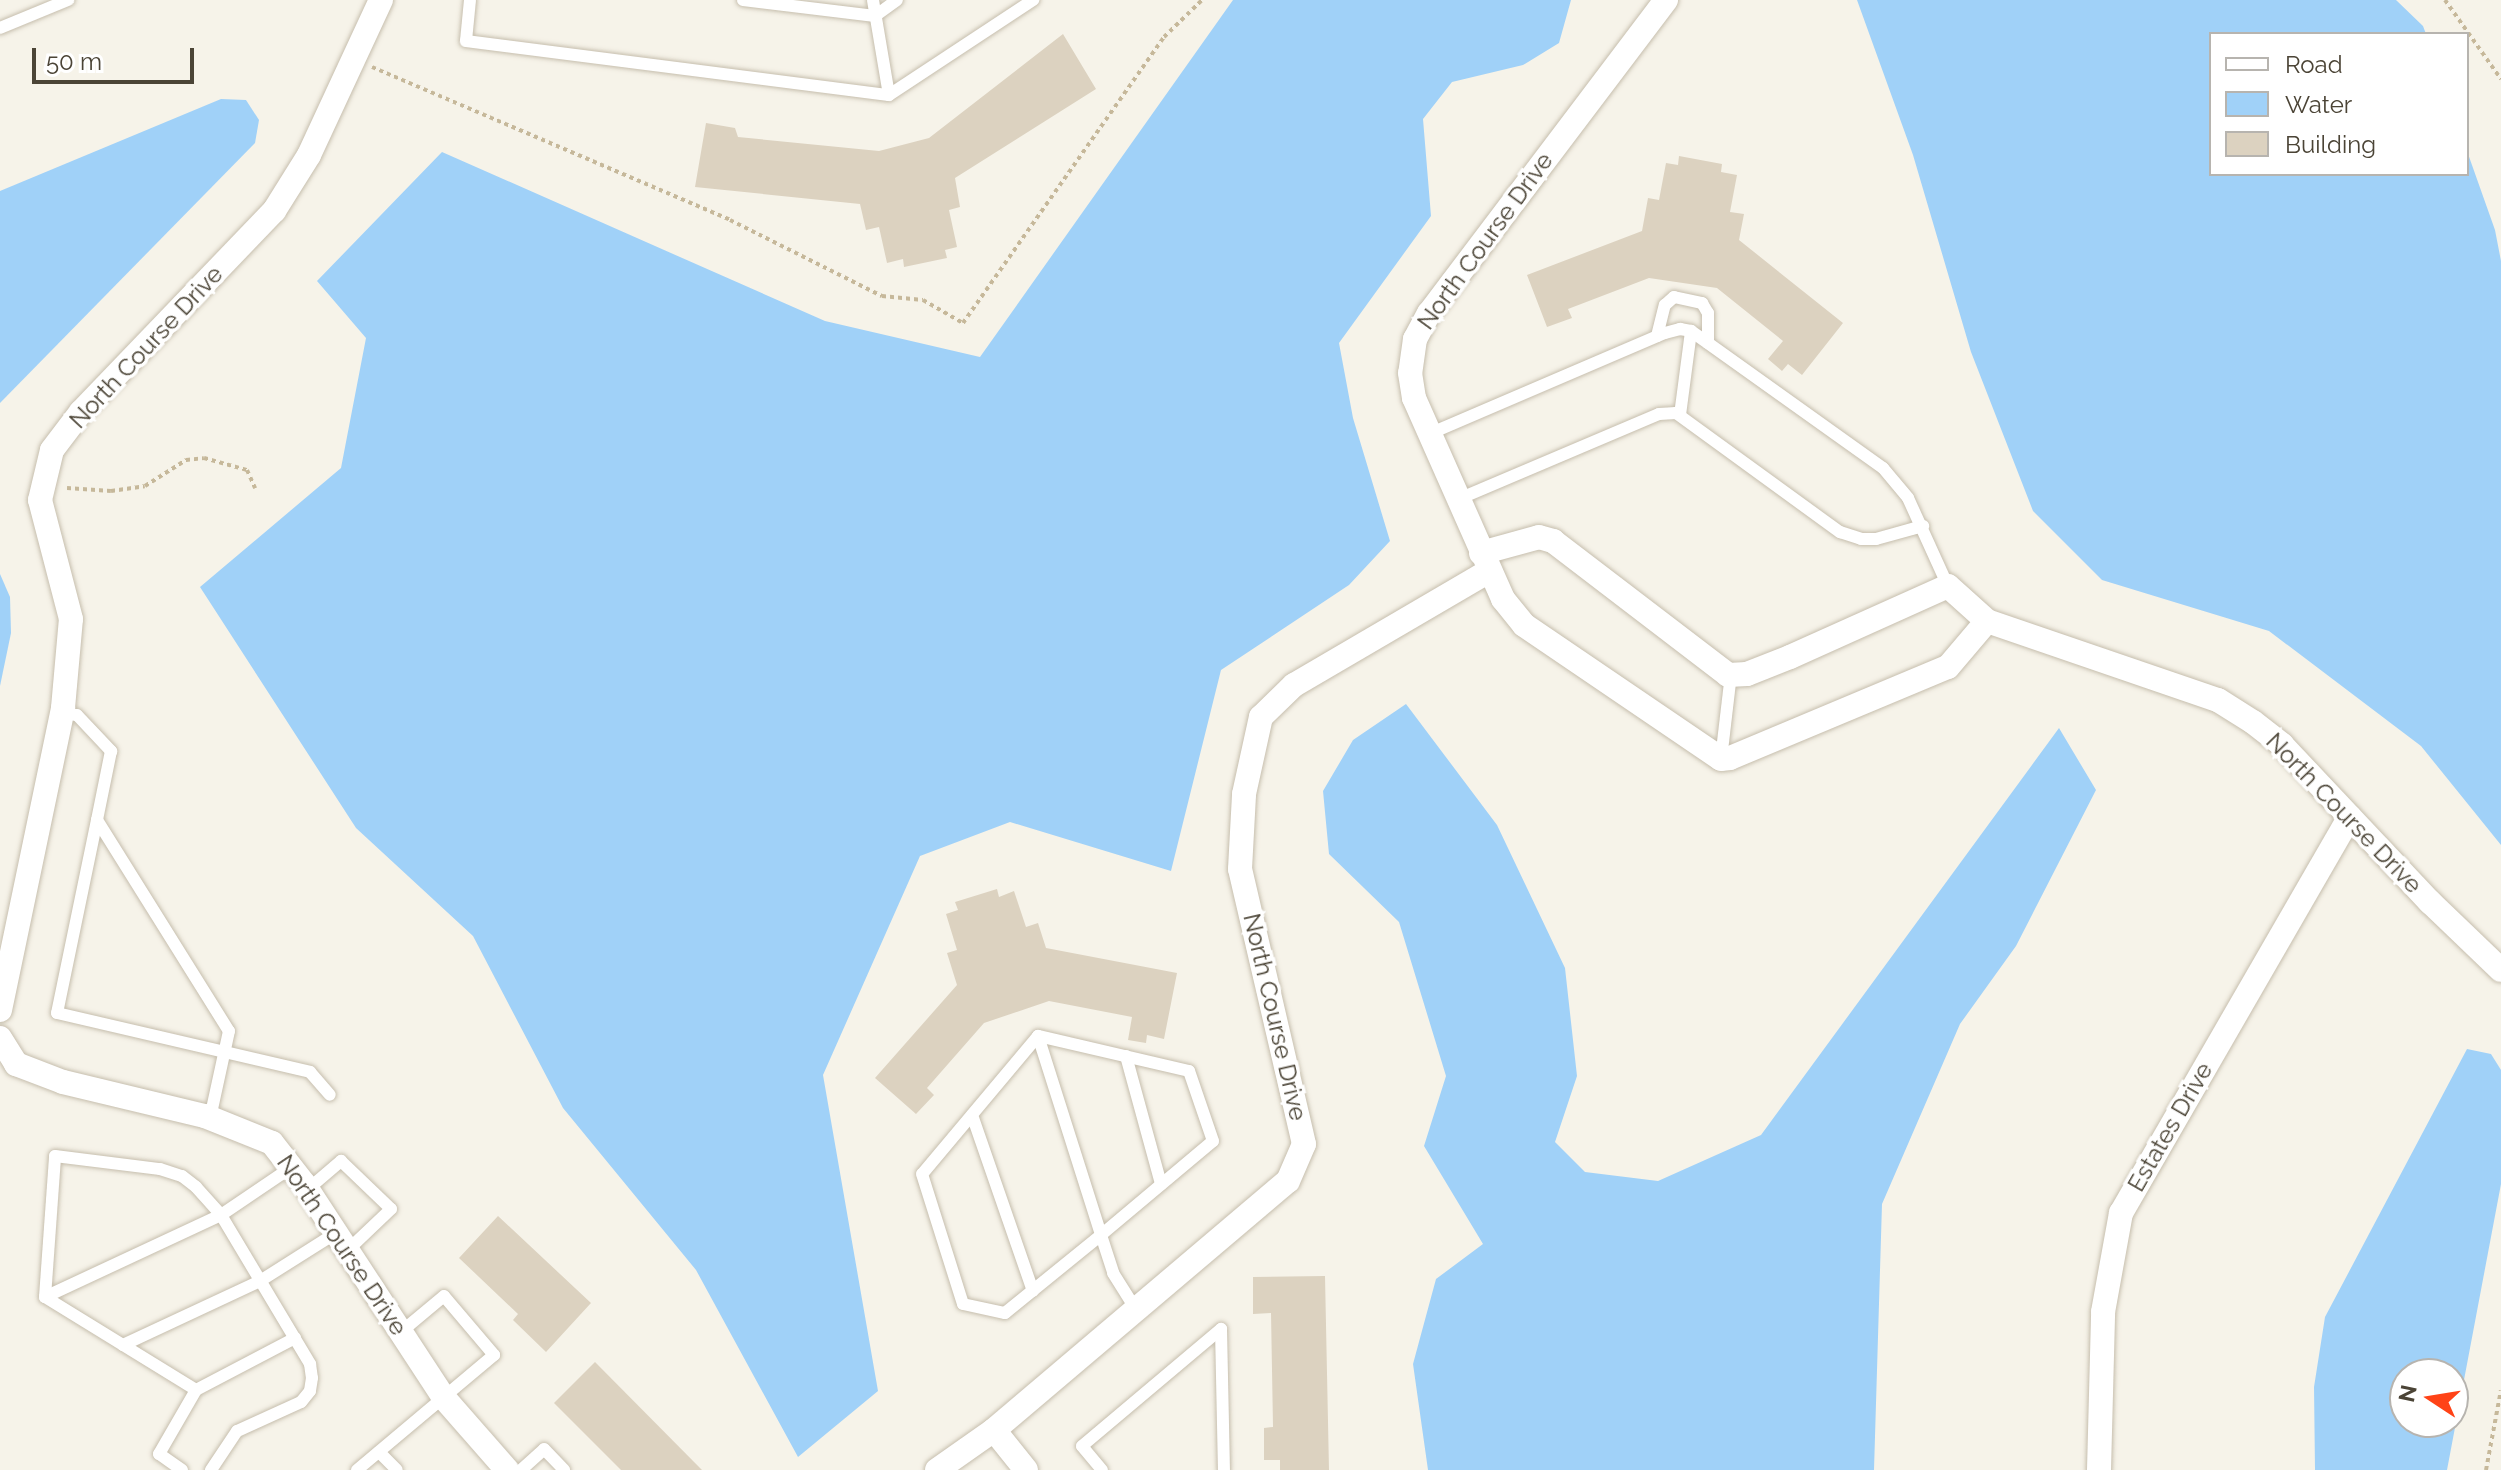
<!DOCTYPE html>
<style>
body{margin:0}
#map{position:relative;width:2501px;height:1470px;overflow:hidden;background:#f6f3e9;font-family:Raleway,sans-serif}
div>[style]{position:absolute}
.water>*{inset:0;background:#a0d1f8}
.building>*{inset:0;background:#dcd2c0}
.path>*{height:4px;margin-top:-2px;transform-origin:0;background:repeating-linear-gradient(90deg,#c6b89a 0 4px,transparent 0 8px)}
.roads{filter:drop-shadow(0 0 2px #c6bead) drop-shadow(0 0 2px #c6bead)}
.lane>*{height:12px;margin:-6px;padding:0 6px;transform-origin:6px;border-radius:6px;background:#fff}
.street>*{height:24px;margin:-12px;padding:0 12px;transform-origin:12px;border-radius:12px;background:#fff}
span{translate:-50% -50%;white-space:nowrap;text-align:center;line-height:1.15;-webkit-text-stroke:7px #fff;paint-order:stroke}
.street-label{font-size:24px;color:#4b4436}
.legend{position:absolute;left:2209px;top:32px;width:260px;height:144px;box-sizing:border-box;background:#fff;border:2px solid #b7b4af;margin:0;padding:10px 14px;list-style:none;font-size:24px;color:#4b4436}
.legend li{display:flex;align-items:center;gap:16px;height:40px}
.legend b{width:40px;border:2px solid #b7b4af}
.north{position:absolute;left:2389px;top:1358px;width:80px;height:80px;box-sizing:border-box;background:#fff;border:2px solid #b7b4af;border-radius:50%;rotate:282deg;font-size:22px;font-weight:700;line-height:32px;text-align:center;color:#4b4436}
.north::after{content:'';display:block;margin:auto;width:28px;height:36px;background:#ff4317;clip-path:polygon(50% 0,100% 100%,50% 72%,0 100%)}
.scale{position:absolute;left:32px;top:48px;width:162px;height:36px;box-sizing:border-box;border:4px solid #4b4436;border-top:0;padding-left:10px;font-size:24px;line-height:28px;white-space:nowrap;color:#4b4436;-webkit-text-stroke:6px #fff;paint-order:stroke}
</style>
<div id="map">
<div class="water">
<div style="clip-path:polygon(1233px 0,1571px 0,1559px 43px,1523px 65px,1452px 82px,1423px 119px,1431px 216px,1339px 343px,1353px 418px,1390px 541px,1349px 585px,1221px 670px,1171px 871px,1010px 822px,920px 856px,823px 1075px,878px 1391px,798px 1457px,696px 1270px,563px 1108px,473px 936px,356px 828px,200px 587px,341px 468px,366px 338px,317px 281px,442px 152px,825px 321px,980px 357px)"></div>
<div style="clip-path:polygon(1857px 0,2396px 0,2423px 26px,2426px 34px,2211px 34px,2211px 174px,2467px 174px,2467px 151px,2495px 230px,2501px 261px,2501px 845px,2421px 746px,2269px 631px,2102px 580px,2033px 511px,1971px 352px,1913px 155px)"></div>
<div style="clip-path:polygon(221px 99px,246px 100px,259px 120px,255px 143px,0 403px,0 191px)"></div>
<div style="clip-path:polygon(0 574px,10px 597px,11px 633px,0 686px)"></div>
<div style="clip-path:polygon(1406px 704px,1497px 825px,1565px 968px,1577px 1076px,1555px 1142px,1585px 1172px,1658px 1181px,1761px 1135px,2059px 728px,2096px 790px,2016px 946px,1960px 1024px,1882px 1204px,1874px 1470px,1428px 1470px,1413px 1364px,1436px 1279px,1483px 1244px,1424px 1146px,1446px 1076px,1399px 922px,1329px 854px,1323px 791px,1353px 740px)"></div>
<div style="clip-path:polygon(evenodd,2467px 1049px,2491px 1054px,2501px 1070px,2501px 1184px,2447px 1470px,2315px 1470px,2314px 1387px,2325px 1317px,2467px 1049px,2405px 1374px,2453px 1374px,2453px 1422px,2405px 1422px,2405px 1374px)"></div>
</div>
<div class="building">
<div style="clip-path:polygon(1063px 34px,1096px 89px,955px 178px,960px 207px,949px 210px,957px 247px,945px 250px,947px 258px,904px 267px,903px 259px,887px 263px,879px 227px,866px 230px,860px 204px,695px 187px,706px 123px,735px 128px,738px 137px,879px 151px,929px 138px)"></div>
<div style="clip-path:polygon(1679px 156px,1722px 164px,1721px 172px,1737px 175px,1730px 212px,1744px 214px,1739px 240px,1843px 323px,1802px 375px,1788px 364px,1782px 371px,1768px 359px,1783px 341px,1717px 288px,1649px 278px,1568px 309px,1572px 318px,1547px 327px,1527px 275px,1642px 231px,1648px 198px,1659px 200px,1666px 163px,1678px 165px)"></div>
<div style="clip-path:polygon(997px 889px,999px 897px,1014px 891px,1026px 927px,1038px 923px,1046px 948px,1177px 973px,1164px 1039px,1147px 1035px,1146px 1043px,1128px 1040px,1132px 1017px,1049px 1001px,984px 1023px,927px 1088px,934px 1095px,916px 1114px,875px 1078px,957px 985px,947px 953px,957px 950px,946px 914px,958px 910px,955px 902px)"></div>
<div style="clip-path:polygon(498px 1216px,591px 1303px,546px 1352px,513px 1320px,518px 1314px,459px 1258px)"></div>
<div style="clip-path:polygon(1325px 1276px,1329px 1470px,1280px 1470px,1280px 1460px,1264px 1460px,1264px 1428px,1273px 1427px,1271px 1313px,1253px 1314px,1253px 1277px)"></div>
<div style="clip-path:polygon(595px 1362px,702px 1470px,621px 1470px,554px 1403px)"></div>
</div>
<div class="path">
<div style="left:2445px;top:0;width:97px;rotate:54.7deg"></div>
<div style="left:372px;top:67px;width:389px;rotate:23.1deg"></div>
<div style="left:730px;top:220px;width:170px;rotate:26.6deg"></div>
<div style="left:882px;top:296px;width:41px;rotate:5.6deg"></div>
<div style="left:923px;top:300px;width:46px;rotate:29.9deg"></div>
<div style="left:963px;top:323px;width:350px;rotate:-54.9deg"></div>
<div style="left:1164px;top:37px;width:53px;rotate:-44.2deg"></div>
<div style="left:67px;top:488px;width:44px;rotate:3.9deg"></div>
<div style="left:111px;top:491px;width:34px;rotate:-8deg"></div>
<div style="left:145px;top:486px;width:49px;rotate:-32.4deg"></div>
<div style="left:186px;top:460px;width:18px;rotate:-6deg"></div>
<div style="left:204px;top:458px;width:45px;rotate:15.6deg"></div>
<div style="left:247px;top:470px;width:20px;rotate:66deg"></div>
<div style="left:2486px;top:1470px;width:81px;rotate:-79.4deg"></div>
</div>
<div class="roads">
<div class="lane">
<div style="left:470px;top:0;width:41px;rotate:95.6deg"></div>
<div style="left:466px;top:41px;width:426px;rotate:7.3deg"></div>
<div style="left:889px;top:95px;width:96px;rotate:-99.6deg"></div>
<div style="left:743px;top:0;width:133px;rotate:6.9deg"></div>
<div style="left:875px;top:16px;width:27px;rotate:-36deg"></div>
<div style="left:0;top:28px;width:74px;rotate:-22.4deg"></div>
<div style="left:889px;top:95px;width:173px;rotate:-33.4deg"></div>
<div style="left:1657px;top:336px;width:32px;rotate:-76deg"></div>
<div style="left:1665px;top:305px;width:12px;rotate:-42deg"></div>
<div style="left:1674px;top:297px;width:29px;rotate:12deg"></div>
<div style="left:1702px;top:303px;width:12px;rotate:59deg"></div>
<div style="left:1708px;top:313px;width:30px;rotate:90deg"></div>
<div style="left:1680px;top:415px;width:85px;rotate:-82.5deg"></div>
<div style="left:1429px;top:434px;width:257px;rotate:-23.2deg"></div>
<div style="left:1665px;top:333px;width:16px;rotate:-15deg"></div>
<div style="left:1680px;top:329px;width:11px;rotate:10deg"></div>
<div style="left:1691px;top:331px;width:236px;rotate:35.5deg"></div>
<div style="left:1883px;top:468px;width:39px;rotate:50deg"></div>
<div style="left:1908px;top:498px;width:97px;rotate:65.6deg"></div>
<div style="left:1461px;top:498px;width:215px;rotate:-23deg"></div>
<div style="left:1659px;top:414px;width:17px;rotate:-3deg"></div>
<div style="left:1676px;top:413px;width:203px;rotate:36deg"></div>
<div style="left:1840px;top:532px;width:22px;rotate:18deg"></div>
<div style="left:1861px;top:539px;width:15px"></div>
<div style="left:1876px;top:539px;width:49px;rotate:-15.5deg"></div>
<div style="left:62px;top:713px;width:15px;rotate:8deg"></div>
<div style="left:77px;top:715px;width:50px;rotate:46.6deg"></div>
<div style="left:111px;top:751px;width:70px;rotate:101.5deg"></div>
<div style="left:97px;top:820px;width:249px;rotate:58deg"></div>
<div style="left:229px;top:1031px;width:89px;rotate:102.3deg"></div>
<div style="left:1721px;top:759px;width:86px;rotate:-83.3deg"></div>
<div style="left:97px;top:820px;width:197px;rotate:101.7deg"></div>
<div style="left:57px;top:1013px;width:260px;rotate:13.1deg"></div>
<div style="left:310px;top:1072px;width:30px;rotate:49deg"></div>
<div style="left:1038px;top:1036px;width:180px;rotate:130deg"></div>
<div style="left:922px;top:1174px;width:136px;rotate:72.5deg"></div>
<div style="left:963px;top:1304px;width:43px;rotate:12.1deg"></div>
<div style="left:1005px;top:1313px;width:124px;rotate:-39.1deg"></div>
<div style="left:1101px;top:1235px;width:146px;rotate:-40deg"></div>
<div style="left:1213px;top:1141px;width:74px;rotate:-108.9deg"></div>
<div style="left:1189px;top:1071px;width:155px;rotate:-166.9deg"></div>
<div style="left:1038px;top:1036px;width:209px;rotate:72.4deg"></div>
<div style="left:1101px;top:1235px;width:40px;rotate:72deg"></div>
<div style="left:1113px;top:1273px;width:41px;rotate:57.8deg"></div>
<div style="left:1126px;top:1056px;width:133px;rotate:74.7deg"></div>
<div style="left:972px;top:1115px;width:186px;rotate:70.9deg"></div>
<div style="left:307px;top:1190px;width:45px;rotate:-40.5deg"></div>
<div style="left:341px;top:1161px;width:69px;rotate:43.8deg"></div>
<div style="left:391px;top:1209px;width:59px;rotate:136.4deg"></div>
<div style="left:45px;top:1297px;width:141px;rotate:-85.9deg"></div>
<div style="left:55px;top:1156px;width:106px;rotate:7.1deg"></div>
<div style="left:160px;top:1169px;width:23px;rotate:18deg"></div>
<div style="left:182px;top:1176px;width:18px;rotate:38deg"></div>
<div style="left:196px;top:1187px;width:38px;rotate:48deg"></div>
<div style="left:221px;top:1215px;width:174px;rotate:59.1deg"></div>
<div style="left:310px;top:1364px;width:14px;rotate:82deg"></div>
<div style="left:312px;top:1378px;width:13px;rotate:99deg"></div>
<div style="left:310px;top:1391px;width:14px;rotate:129deg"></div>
<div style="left:301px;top:1402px;width:70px;rotate:155.6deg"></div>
<div style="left:237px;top:1431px;width:47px;rotate:123.7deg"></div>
<div style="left:45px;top:1297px;width:194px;rotate:-25deg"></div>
<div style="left:221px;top:1215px;width:86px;rotate:-34.1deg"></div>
<div style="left:45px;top:1297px;width:177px;rotate:31.6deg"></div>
<div style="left:123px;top:1345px;width:151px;rotate:-25deg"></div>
<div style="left:260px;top:1281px;width:90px;rotate:-32.3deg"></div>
<div style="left:379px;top:1452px;width:25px;rotate:45deg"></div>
<div style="left:182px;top:1470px;width:28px;rotate:-145deg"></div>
<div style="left:159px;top:1454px;width:74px;rotate:-60deg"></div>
<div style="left:196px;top:1390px;width:112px;rotate:-27.7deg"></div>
<div style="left:357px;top:1470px;width:179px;rotate:-40deg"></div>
<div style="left:494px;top:1355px;width:77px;rotate:-130.3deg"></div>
<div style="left:444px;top:1296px;width:56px;rotate:140.1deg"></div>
<div style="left:521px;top:1470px;width:31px;rotate:-42deg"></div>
<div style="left:544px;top:1449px;width:29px;rotate:46deg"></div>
<div style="left:1102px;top:1470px;width:31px;rotate:-130deg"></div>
<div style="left:1082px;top:1446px;width:182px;rotate:-40.1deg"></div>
<div style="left:1221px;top:1329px;width:141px;rotate:88.8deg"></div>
</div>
<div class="street">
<div style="left:1666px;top:0;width:393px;rotate:127.1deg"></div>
<div style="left:1429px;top:313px;width:30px;rotate:118deg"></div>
<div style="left:1415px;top:339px;width:34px;rotate:98deg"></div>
<div style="left:1410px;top:373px;width:25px;rotate:81deg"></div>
<div style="left:1414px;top:398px;width:220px;rotate:66.1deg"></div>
<div style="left:1503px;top:599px;width:33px;rotate:51deg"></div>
<div style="left:1524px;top:625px;width:238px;rotate:34.2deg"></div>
<div style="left:1721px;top:759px;width:9px;rotate:-6deg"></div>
<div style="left:1730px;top:758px;width:236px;rotate:-22.7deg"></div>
<div style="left:1948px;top:667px;width:60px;rotate:-49.7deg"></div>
<div style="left:1481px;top:553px;width:60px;rotate:-15.4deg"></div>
<div style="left:1539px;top:537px;width:15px;rotate:16deg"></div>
<div style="left:1553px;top:541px;width:220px;rotate:37.4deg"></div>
<div style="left:1728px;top:675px;width:19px;rotate:-3deg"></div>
<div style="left:1747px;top:674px;width:46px;rotate:-21.6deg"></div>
<div style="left:1790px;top:657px;width:173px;rotate:-24.2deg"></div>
<div style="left:1948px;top:586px;width:52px;rotate:41.9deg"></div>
<div style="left:1987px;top:621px;width:244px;rotate:18.9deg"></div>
<div style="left:2218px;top:700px;width:41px;rotate:32.2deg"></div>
<div style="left:2253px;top:722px;width:37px;rotate:38deg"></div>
<div style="left:2282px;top:745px;width:216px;rotate:46.7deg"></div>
<div style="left:2430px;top:902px;width:98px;rotate:43.8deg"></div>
<div style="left:0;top:1010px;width:309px;rotate:-78.2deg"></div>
<div style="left:63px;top:708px;width:89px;rotate:-84.9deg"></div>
<div style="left:71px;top:619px;width:123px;rotate:-104.6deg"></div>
<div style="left:40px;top:500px;width:51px;rotate:-76.5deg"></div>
<div style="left:52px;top:450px;width:48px;rotate:-52.7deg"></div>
<div style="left:81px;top:412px;width:279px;rotate:-46.2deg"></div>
<div style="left:274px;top:211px;width:66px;rotate:-58deg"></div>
<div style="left:309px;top:155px;width:171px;rotate:-65.1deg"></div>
<div style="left:0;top:1038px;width:31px;rotate:58deg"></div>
<div style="left:16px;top:1064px;width:50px;rotate:21deg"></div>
<div style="left:63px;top:1082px;width:146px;rotate:13.5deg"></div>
<div style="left:205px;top:1116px;width:72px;rotate:21.9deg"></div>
<div style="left:272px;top:1143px;width:52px;rotate:52deg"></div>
<div style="left:304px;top:1184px;width:256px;rotate:56.8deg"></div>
<div style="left:444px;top:1398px;width:96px;rotate:48.8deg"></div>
<div style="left:994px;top:1430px;width:51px;rotate:51.3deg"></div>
<div style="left:937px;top:1470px;width:70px;rotate:-35.1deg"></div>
<div style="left:994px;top:1430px;width:385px;rotate:-40.3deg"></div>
<div style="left:1288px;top:1181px;width:40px;rotate:-66.6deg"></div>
<div style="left:1304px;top:1144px;width:282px;rotate:-103.1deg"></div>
<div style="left:1240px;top:869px;width:75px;rotate:-86.9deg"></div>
<div style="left:1244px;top:794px;width:79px;rotate:-77.6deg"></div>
<div style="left:1261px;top:717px;width:46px;rotate:-44.1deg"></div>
<div style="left:1294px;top:685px;width:226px;rotate:-30.3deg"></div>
<div style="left:2099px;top:1470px;width:158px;rotate:-88.5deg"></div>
<div style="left:2103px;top:1312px;width:101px;rotate:-79.7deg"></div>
<div style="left:2121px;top:1213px;width:457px;rotate:-60deg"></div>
</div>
</div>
<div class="street-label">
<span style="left:1485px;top:241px;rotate:-54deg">North Course Drive</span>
<span style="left:146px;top:347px;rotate:-47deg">North Course Drive</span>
<span style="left:2344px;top:813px;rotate:46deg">North Course Drive</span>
<span style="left:1275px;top:1017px;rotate:77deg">North Course Drive</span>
<span style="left:2170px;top:1127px;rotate:-60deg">Estates Drive</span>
<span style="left:342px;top:1245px;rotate:56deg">North Course Drive</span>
</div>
<ul class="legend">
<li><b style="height:10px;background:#fff"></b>Road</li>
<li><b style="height:22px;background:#a0d1f8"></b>Water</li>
<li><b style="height:22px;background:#dcd2c0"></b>Building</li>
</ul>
<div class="north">N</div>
<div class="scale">50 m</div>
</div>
